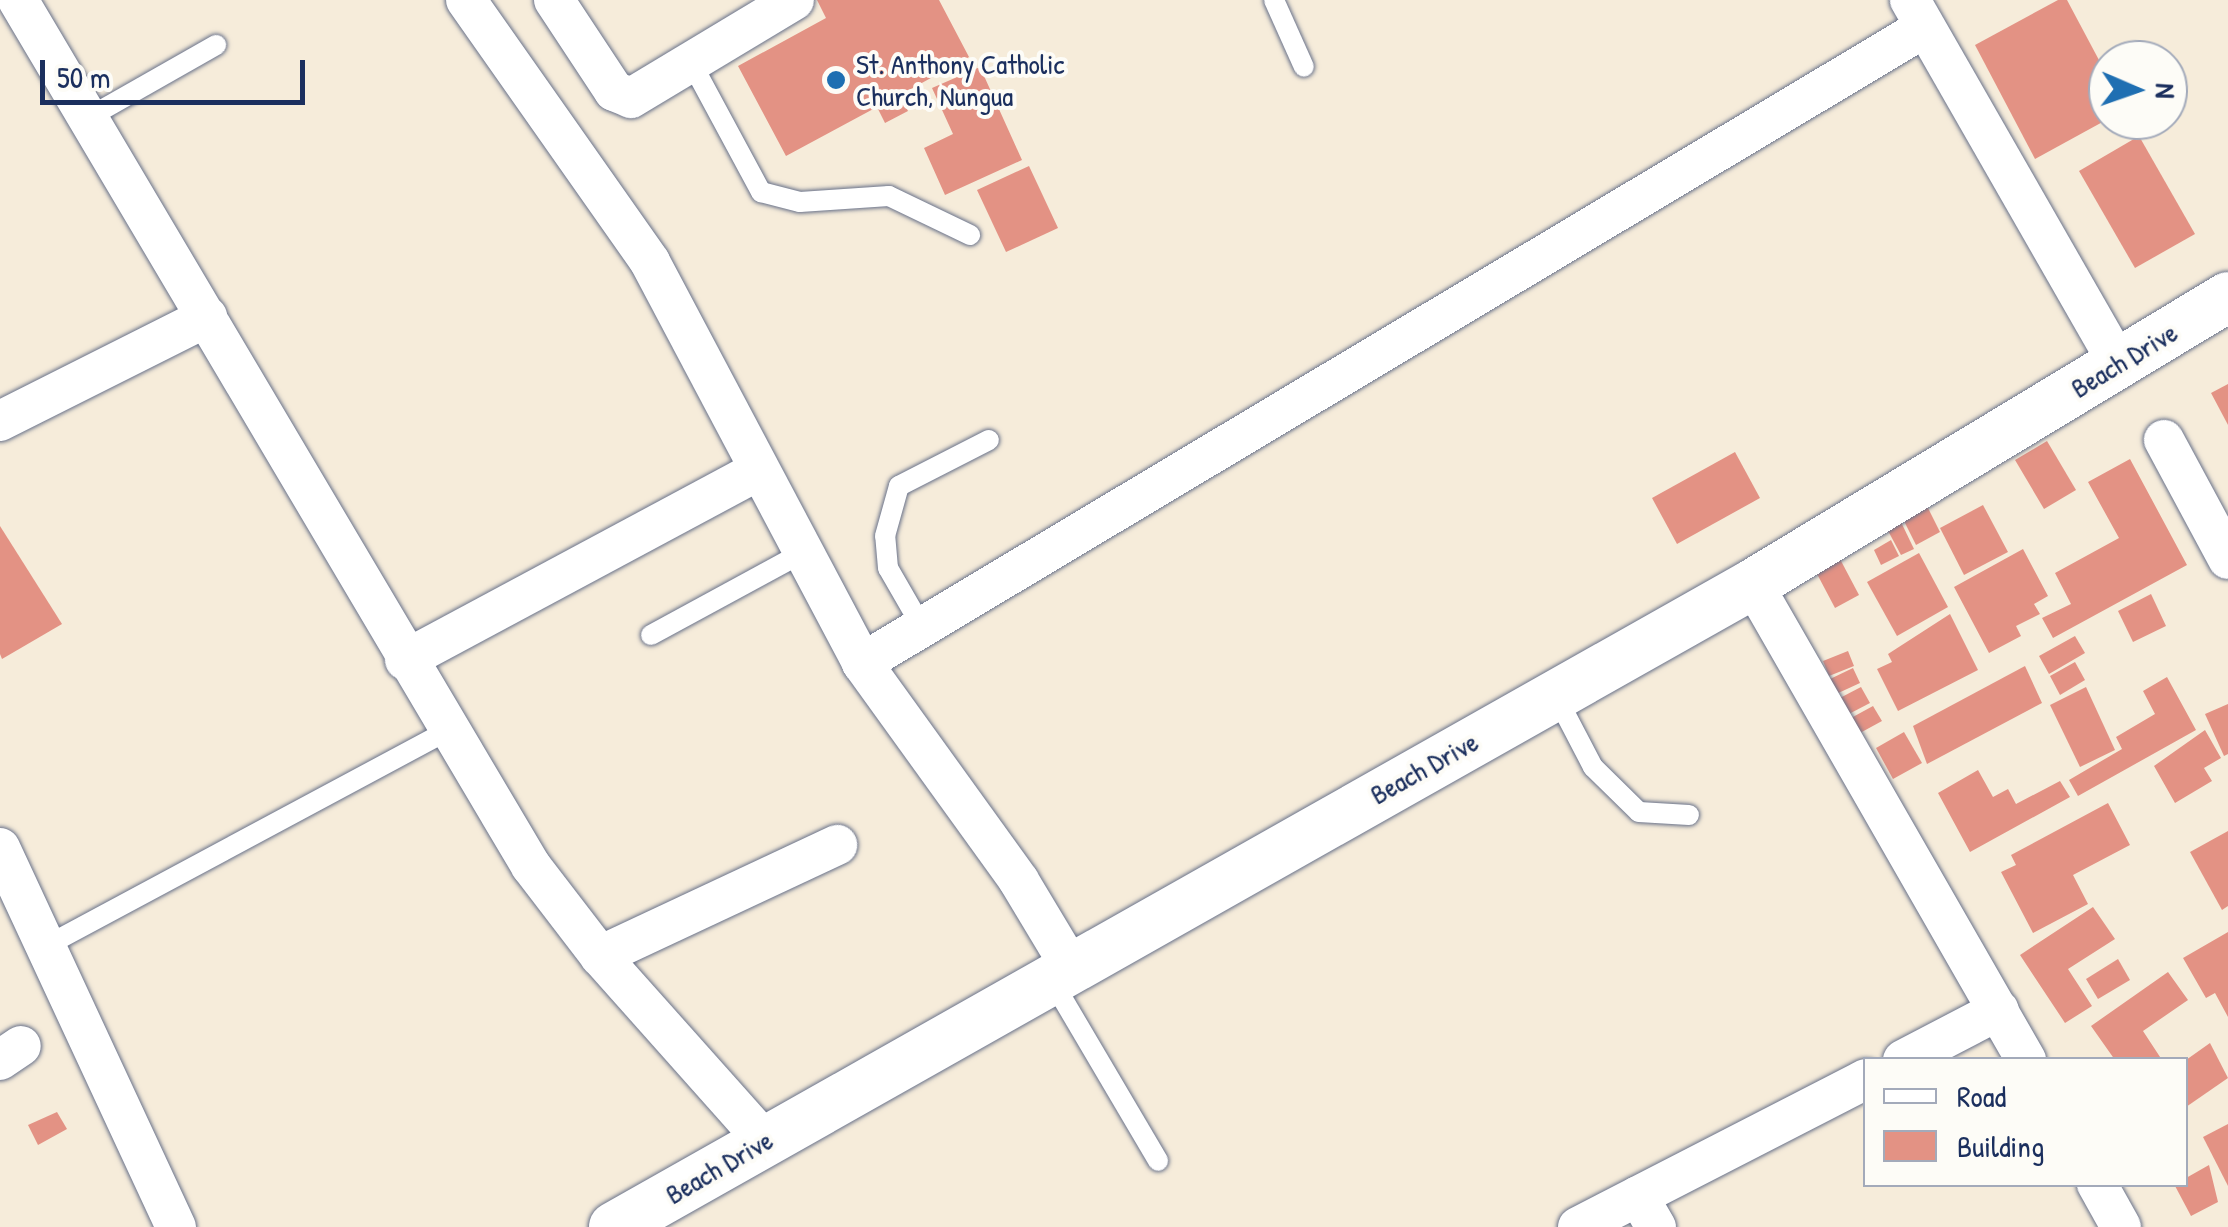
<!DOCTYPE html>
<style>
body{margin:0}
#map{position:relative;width:2228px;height:1227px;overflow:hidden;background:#f6ecda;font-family:"Patrick Hand",sans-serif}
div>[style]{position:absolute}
.building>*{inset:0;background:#e39284}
.roads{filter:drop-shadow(0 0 2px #687189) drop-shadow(0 0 2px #687189)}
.service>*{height:20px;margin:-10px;padding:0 10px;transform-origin:10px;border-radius:10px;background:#fff}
.minor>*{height:40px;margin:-20px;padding:0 20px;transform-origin:20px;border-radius:20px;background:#fff}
.tertiary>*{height:50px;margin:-25px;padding:0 25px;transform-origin:25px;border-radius:25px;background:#fff}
.dots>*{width:28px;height:28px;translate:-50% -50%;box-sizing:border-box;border:5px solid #fdfcf7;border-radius:50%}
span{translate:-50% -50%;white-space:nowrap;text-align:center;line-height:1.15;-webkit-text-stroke:8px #fdfcf7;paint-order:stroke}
.poi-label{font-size:28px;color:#1b2f5e}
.left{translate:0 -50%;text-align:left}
.street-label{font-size:28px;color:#1b2f5e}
.legend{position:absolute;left:1863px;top:1057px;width:325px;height:130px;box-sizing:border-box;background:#fdfcf7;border:2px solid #a3aaba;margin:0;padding:12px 18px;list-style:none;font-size:30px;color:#1b2f5e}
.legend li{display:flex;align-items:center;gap:20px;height:50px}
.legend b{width:50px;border:2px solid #a3aaba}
.north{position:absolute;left:2088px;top:40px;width:100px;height:100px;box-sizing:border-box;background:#fdfcf7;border:2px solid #a3aaba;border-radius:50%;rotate:92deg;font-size:28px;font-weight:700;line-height:40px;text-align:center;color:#1b2f5e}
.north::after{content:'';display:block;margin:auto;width:35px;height:45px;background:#1f6fb2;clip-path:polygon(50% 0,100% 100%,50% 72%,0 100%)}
.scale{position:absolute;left:40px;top:60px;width:265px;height:45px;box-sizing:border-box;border:5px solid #1b2f5e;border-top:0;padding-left:12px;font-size:30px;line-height:35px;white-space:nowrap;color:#1b2f5e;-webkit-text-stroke:8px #fdfcf7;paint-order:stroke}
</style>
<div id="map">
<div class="building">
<div style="clip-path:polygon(817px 0,939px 0,969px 57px,900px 95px,908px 111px,885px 123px,877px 107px,786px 156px,738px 66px,826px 18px)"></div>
<div style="clip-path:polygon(2058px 0,2067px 0,2108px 77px,2108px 119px,2035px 159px,1975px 45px)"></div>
<div style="clip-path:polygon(980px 67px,1022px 160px,945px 195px,924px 148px,953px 134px,932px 88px)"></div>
<div style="clip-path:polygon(2139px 136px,2195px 234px,2135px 268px,2079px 171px)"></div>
<div style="clip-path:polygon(1029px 166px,1058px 228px,1006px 252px,977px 190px)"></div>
<div style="clip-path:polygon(2228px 384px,2228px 425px,2211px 393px)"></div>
<div style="clip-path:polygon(2047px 441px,2076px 490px,2044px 509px,2015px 460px)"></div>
<div style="clip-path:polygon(1735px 452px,1760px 498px,1677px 544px,1652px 498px)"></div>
<div style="clip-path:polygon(2130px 459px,2187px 565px,2053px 638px,2042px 618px,2071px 604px,2055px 573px,2119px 538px,2088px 482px)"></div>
<div style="clip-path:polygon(1925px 502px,1940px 532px,1916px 545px,1901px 515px)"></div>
<div style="clip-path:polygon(1983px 505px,2008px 552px,1964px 575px,1940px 528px)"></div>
<div style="clip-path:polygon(1900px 520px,1914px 549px,1901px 555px,1886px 527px)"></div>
<div style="clip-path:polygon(0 526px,62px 624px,2px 659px,0 654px)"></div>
<div style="clip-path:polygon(1891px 540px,1899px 556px,1881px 565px,1874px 550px)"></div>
<div style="clip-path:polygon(2023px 549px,2048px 596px,2034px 604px,2040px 614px,2016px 626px,2021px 636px,1989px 653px,1954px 587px)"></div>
<div style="clip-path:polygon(1919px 553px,1948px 607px,1897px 636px,1867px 582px)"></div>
<div style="clip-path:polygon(1840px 559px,1859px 595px,1835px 608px,1816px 572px)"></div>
<div style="clip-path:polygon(2151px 594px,2166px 626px,2133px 642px,2118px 611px)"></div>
<div style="clip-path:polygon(1950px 614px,1978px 670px,1898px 711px,1877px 669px,1892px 662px,1888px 654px)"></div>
<div style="clip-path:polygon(2075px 636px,2085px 653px,2049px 674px,2039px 656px)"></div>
<div style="clip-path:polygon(1848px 651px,1854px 666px,1829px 676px,1823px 661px)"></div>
<div style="clip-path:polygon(2075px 662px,2085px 680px,2060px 695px,2050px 676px)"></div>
<div style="clip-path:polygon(2025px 666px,2042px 703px,1927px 764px,1913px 726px)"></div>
<div style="clip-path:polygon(1853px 668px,1860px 683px,1834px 695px,1828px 680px)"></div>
<div style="clip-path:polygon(2167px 677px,2196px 730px,2078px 796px,2069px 780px,2122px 749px,2116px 737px,2155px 714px,2143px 691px)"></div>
<div style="clip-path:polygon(1861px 687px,1870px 703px,1845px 716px,1836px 700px)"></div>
<div style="clip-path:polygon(2086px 687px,2115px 750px,2080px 767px,2050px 705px)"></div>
<div style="clip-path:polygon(2228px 704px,2228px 754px,2224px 756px,2205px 714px)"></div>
<div style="clip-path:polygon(1873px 706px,1882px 721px,1860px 733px,1851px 718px)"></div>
<div style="clip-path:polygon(2205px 730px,2221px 758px,2204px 768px,2212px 781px,2175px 803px,2154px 766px)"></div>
<div style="clip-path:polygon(1904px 732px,1922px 763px,1893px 779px,1876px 748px)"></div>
<div style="clip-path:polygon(1978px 770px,1993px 797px,2008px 789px,2016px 804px,2060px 781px,2070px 797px,1970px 852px,1938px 793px)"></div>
<div style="clip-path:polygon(2108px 803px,2130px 845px,2073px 875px,2088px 904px,2033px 933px,2001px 872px,2016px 865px,2011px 855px)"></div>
<div style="clip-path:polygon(2228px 831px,2228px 906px,2222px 910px,2190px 852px)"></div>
<div style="clip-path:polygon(2093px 907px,2115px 939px,2068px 969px,2092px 1006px,2065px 1023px,2020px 955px)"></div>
<div style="clip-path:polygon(2228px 932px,2228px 1017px,2215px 993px,2206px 998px,2183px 958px)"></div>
<div style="clip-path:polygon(2118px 959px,2130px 980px,2098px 999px,2086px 979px)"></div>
<div style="clip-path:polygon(2168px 972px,2188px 1000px,2143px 1031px,2162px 1060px,2115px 1060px,2091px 1026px)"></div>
<div style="clip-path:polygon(2210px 1043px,2228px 1078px,2186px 1107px,2186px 1060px)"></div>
<div style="clip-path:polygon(57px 1112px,67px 1129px,38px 1145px,28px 1125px)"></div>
<div style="clip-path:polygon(2228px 1124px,2228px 1186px,2203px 1137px)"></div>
<div style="clip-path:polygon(2209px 1165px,2218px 1202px,2191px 1216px,2174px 1184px,2186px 1184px,2186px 1178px)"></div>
</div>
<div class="roads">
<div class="service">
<div style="left:1274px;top:0;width:73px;rotate:65.9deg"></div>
<div style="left:691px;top:62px;width:148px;rotate:61.7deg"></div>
<div style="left:761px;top:192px;width:40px;rotate:14.4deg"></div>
<div style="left:800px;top:202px;width:89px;rotate:-3.9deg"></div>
<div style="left:889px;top:196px;width:90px;rotate:25.7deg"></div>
<div style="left:91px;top:116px;width:144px;rotate:-29.6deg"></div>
<div style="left:922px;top:627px;width:68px;rotate:-120deg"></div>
<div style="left:888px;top:568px;width:32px;rotate:-95deg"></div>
<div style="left:885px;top:536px;width:52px;rotate:-74.4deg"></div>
<div style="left:899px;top:486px;width:101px;rotate:-27.1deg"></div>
<div style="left:651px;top:635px;width:172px;rotate:-28.5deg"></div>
<div style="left:1556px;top:696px;width:80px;rotate:62.5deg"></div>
<div style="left:1593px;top:767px;width:64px;rotate:44.4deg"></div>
<div style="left:1639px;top:812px;width:50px;rotate:3.4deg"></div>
<div style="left:46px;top:946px;width:456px;rotate:-28.2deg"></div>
<div style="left:1051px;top:979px;width:211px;rotate:59.5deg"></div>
</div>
<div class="minor">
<div style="left:18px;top:0;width:1007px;rotate:59.36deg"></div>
<div style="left:531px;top:866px;width:113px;rotate:52.5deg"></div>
<div style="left:600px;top:956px;width:248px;rotate:48.3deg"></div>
<div style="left:466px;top:0;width:320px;rotate:54.9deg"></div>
<div style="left:650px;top:262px;width:454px;rotate:62.1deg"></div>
<div style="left:862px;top:663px;width:269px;rotate:54.2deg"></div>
<div style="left:1019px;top:881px;width:99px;rotate:59deg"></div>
<div style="left:554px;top:0;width:109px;rotate:56.6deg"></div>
<div style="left:614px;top:91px;width:18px;rotate:22deg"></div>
<div style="left:631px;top:98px;width:190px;rotate:-31deg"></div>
<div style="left:1910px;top:0;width:418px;rotate:60.2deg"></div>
<div style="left:0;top:421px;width:232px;rotate:-26.7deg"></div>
<div style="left:2164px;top:440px;width:135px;rotate:61.7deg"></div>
<div style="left:1753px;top:584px;width:549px;rotate:60.16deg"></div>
<div style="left:405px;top:660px;width:398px;rotate:-28.2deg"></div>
<div style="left:862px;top:663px;width:1237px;rotate:-30.88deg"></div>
<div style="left:0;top:848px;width:418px;rotate:65.1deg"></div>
<div style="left:600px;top:956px;width:262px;rotate:-25.1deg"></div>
<div style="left:0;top:1060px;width:25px;rotate:-34deg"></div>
<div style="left:1903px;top:1060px;width:108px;rotate:-27.5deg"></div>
<div style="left:2097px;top:1184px;width:49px;rotate:60.8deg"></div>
<div style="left:1638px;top:1196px;width:36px;rotate:60deg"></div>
<div style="left:1578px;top:1227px;width:324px;rotate:-27.2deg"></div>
</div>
<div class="tertiary">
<div style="left:614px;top:1227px;width:1308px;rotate:-29.45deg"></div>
<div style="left:1753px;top:584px;width:555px;rotate:-31.14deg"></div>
</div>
</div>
<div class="dots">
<div style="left:836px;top:80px;background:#1f6fb2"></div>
</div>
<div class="poi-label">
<span class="left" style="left:856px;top:80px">St. Anthony Catholic<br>Church, Nungua</span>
</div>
<div class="street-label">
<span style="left:2124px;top:360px;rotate:-31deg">Beach Drive</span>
<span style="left:1424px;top:768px;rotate:-29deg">Beach Drive</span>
<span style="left:719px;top:1167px;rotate:-30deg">Beach Drive</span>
</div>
<ul class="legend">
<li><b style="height:12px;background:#fff"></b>Road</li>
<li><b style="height:28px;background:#e39284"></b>Building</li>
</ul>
<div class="north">N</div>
<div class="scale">50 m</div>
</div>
